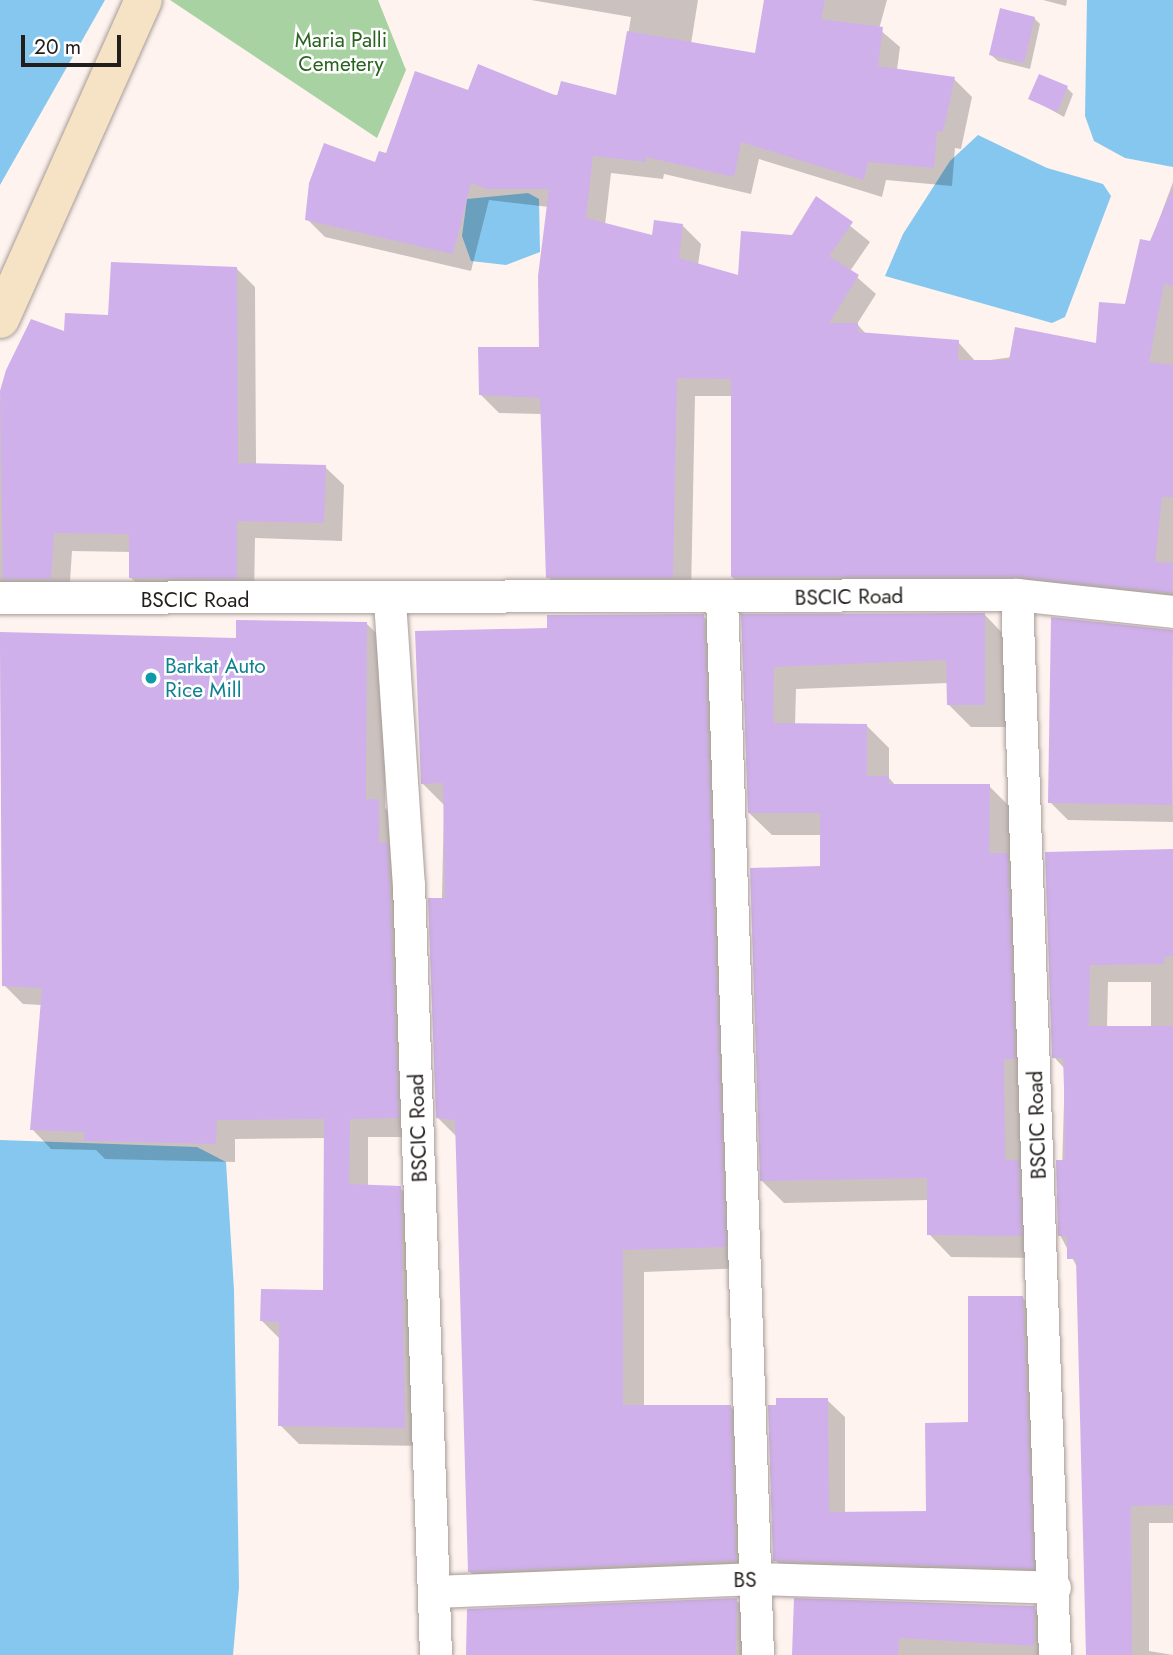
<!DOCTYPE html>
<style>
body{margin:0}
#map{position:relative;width:1173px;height:1655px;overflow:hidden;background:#fef3ef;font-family:Jost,sans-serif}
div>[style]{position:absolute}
.green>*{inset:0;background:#a9d2a2}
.water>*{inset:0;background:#85c7ee}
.shadow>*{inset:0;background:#0003}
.building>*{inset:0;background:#cfb0ea}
.roads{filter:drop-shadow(0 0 2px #a79c98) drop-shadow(0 0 2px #a79c98)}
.tertiary>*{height:32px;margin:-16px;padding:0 16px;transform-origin:16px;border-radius:16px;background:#fff}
.secondary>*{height:37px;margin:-18.5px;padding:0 18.5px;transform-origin:18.5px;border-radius:18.5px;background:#f6e2c4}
.dots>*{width:19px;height:19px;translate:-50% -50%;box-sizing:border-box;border:4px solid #fff;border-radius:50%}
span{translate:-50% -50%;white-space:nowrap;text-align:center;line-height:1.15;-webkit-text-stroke:5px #fff;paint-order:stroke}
.park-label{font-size:21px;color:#29621f}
.street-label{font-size:21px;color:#221e1c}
.culture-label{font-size:21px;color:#0d838f}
.left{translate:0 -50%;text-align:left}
.scale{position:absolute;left:21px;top:35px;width:100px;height:32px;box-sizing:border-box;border:4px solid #221e1c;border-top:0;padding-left:9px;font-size:21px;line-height:24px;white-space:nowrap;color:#221e1c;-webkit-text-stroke:5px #fff;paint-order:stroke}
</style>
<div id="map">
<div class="green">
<div style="clip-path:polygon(170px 0,378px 0,406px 70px,377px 138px)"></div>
</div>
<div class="water">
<div style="clip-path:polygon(0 0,105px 0,0 185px)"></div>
<div style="clip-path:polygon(1087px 0,1173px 0,1173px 167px,1125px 158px,1094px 141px,1085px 116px)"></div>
<div style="clip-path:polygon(978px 135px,1047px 168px,1103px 184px,1111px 196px,1065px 317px,1052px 323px,885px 276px,903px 234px,950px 161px)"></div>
<div style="clip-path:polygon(528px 193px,539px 199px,540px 252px,506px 265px,471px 261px,462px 236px,467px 199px)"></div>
<div style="clip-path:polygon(0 1140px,197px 1147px,226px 1162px,234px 1290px,239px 1587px,233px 1655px,0 1655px)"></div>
</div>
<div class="shadow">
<div style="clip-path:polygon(531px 0,698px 0,691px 44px,756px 55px,766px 0,887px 0,879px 29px,900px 47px,897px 70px,954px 79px,972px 97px,961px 149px,955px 148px,952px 186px,886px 180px,882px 197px,759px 159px,751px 194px,664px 174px,663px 179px,611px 173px,605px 225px,653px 238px,683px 226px,701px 244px,698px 265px,739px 277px,793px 237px,817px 199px,870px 242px,850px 271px,876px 294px,857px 324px,867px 335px,958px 342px,976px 362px,1098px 345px,1127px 306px,1173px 182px,1173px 609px,751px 595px,732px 577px,732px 396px,695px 396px,691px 595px,566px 595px,548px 577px,543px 414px,499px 413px,480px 394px,540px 349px,549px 207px,489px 200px,471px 271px,325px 237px,307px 219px,469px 92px,618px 97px,631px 17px)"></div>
<div style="clip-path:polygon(1043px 0,1067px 0,1066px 6px)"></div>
<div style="clip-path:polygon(1034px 18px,1040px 24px,1030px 69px,998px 61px,991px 55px)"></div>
<div style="clip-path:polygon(1067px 88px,1073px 94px,1064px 117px,1030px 98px)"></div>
<div style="clip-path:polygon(237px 269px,255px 287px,256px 465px,325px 467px,344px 485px,342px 541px,255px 538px,254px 597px,149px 595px,130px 577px,131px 552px,72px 551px,69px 597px,0 596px,0 401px,32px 321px,65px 334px)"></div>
<div style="clip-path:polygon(985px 615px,1007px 638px,1007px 727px,971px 727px,948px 704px,948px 683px,796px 689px,795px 725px,866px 725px,889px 748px,889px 778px,896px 786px,989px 786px,1011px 808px,1043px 1258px,951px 1257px,929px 1234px,929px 1200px,784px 1203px,762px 1181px,822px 868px,822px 835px,772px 835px,749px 813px,743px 616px)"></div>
<div style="clip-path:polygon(703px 616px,725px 638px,747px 1268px,644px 1272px,644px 1407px,730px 1406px,752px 1428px,758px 1583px,492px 1593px,470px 1572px,457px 1137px,437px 1117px,444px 805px,422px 783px,549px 629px)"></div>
<div style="clip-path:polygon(366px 623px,386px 643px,385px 808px,397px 820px,417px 1137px,368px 1137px,368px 1187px,400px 1188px,420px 1207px,424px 1446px,299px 1444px,280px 1425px,281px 1340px,262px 1321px,324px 1292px,326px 1138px,235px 1139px,235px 1162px,105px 1159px,96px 1150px,51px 1149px,32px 1129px,42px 1005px,23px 1004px,4px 985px,0 633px,238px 640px)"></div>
<div style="clip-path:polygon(1172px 632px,1173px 822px,1068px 820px,1050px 802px)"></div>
<div style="clip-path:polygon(evenodd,1173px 851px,1173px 1523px,1149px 1523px,1149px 1651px,1173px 1655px,1087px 1655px,1077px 1267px,1060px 1235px,1065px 1069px,1054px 1057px,1046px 854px,1173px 851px,1108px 982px,1151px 982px,1151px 1028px,1107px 1028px,1108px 982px)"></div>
<div style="clip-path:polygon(1022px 1297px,1040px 1315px,1050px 1585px,792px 1578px,775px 1560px,827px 1400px,845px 1417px,845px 1513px,928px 1513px)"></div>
<div style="clip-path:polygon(736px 1600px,753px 1617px,752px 1655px,467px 1655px)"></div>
<div style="clip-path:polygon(1034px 1608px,1052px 1626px,1051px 1655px,794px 1655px)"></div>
</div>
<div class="building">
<div style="clip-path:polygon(764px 0,825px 0,821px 19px,883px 27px,878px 66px,955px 77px,943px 132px,937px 131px,934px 168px,868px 162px,864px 180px,741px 142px,734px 177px,646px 157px,646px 162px,593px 156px,586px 218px,652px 235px,654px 220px,683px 224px,679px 258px,738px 275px,741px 231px,792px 235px,816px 196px,853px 222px,829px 256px,859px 275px,829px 323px,858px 323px,858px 332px,959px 340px,958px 360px,1009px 360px,1015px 327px,1096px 343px,1099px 302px,1125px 304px,1140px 239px,1150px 241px,1173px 187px,1173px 286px,1164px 284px,1149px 362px,1173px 365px,1173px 497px,1162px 497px,1155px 562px,1173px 563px,1172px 593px,1017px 577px,731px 577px,731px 379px,677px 378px,673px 578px,546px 578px,540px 398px,479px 395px,478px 347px,539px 347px,538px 276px,549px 189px,487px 189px,471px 183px,453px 254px,305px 220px,309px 183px,324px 143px,375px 162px,379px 151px,386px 153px,415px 71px,468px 90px,478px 64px,557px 96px,561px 81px,616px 95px,627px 31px,755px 53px)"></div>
<div style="clip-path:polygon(1000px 8px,1035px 17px,1024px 63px,989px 55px)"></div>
<div style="clip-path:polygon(1039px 74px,1068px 86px,1057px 112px,1028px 99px)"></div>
<div style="clip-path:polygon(111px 262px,237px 267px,238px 463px,326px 465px,324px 523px,237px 521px,237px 579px,129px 578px,129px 534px,54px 533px,51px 579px,3px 579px,0 391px,6px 370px,31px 319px,64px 331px,65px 313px,108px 315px)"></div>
<div style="clip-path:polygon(985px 613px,985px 705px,947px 705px,946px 660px,774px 667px,773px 723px,867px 724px,867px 776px,889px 776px,889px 784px,990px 784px,989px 853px,1008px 853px,1015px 1059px,1004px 1059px,1005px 1160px,1019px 1160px,1022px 1236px,927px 1235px,927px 1178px,760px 1181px,750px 868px,820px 866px,820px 813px,748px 813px,741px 614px)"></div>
<div style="clip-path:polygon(704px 614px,726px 1247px,623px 1250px,623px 1405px,731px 1405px,736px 1561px,468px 1572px,455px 1120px,436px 1118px,428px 898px,445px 898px,443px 783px,421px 784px,415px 631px,547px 628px,547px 615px)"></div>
<div style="clip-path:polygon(1051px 617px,1173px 630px,1172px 805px,1048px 803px)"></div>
<div style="clip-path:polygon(236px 620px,367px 622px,366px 799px,379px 799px,379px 843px,388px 843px,399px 1118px,350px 1119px,349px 1184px,401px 1186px,405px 1428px,278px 1426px,279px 1322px,260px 1321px,261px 1289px,323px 1290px,324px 1119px,217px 1120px,216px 1144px,84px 1141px,84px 1132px,30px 1130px,42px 988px,2px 986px,0 632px,236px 638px)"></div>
<div style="clip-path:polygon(1173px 849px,1173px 956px,1164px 957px,1164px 964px,1090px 965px,1089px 1026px,1173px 1026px,1173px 1505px,1131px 1506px,1132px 1655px,1086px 1655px,1076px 1259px,1067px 1259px,1067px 1236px,1058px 1236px,1056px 1160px,1065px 1160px,1064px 1087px,1063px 1058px,1052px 1058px,1045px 852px)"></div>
<div style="clip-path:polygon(968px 1296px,1023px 1296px,1034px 1569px,773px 1561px,768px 1405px,776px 1405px,776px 1398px,828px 1398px,829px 1512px,926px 1511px,925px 1423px,968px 1422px)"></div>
<div style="clip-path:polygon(737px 1598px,736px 1655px,466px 1655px,467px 1609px)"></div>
<div style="clip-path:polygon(794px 1598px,1035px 1606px,1034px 1646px,899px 1638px,898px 1655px,792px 1655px)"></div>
</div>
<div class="roads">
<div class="tertiary">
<div style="left:1017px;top:595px;width:1061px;rotate:87.95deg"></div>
<div style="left:0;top:598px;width:1017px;rotate:-0.17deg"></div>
<div style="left:1017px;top:595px;width:157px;rotate:6.2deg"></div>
<div style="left:722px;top:598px;width:1058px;rotate:88.05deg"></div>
<div style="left:390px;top:601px;width:285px;rotate:86.2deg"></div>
<div style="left:409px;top:885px;width:770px;rotate:87.99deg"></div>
<div style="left:435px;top:1592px;width:322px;rotate:-2.3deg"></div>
<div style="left:757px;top:1579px;width:298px;rotate:1.7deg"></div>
</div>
<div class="secondary">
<div style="left:0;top:319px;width:350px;rotate:-65.9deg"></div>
</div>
</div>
<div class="dots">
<div style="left:151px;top:678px;background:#0f9aa8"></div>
</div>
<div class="park-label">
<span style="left:341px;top:52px">Maria Palli<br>Cemetery</span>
</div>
<div class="street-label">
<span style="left:849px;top:597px;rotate:-1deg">BSCIC Road</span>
<span style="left:195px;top:600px">BSCIC Road</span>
<span style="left:1037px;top:1125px;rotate:-92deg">BSCIC Road</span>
<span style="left:418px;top:1128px;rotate:-92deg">BSCIC Road</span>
<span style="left:745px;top:1580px;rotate:-1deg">BS</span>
</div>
<div class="culture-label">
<span class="left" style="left:165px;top:678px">Barkat Auto<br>Rice Mill</span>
</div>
<div class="scale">20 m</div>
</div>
